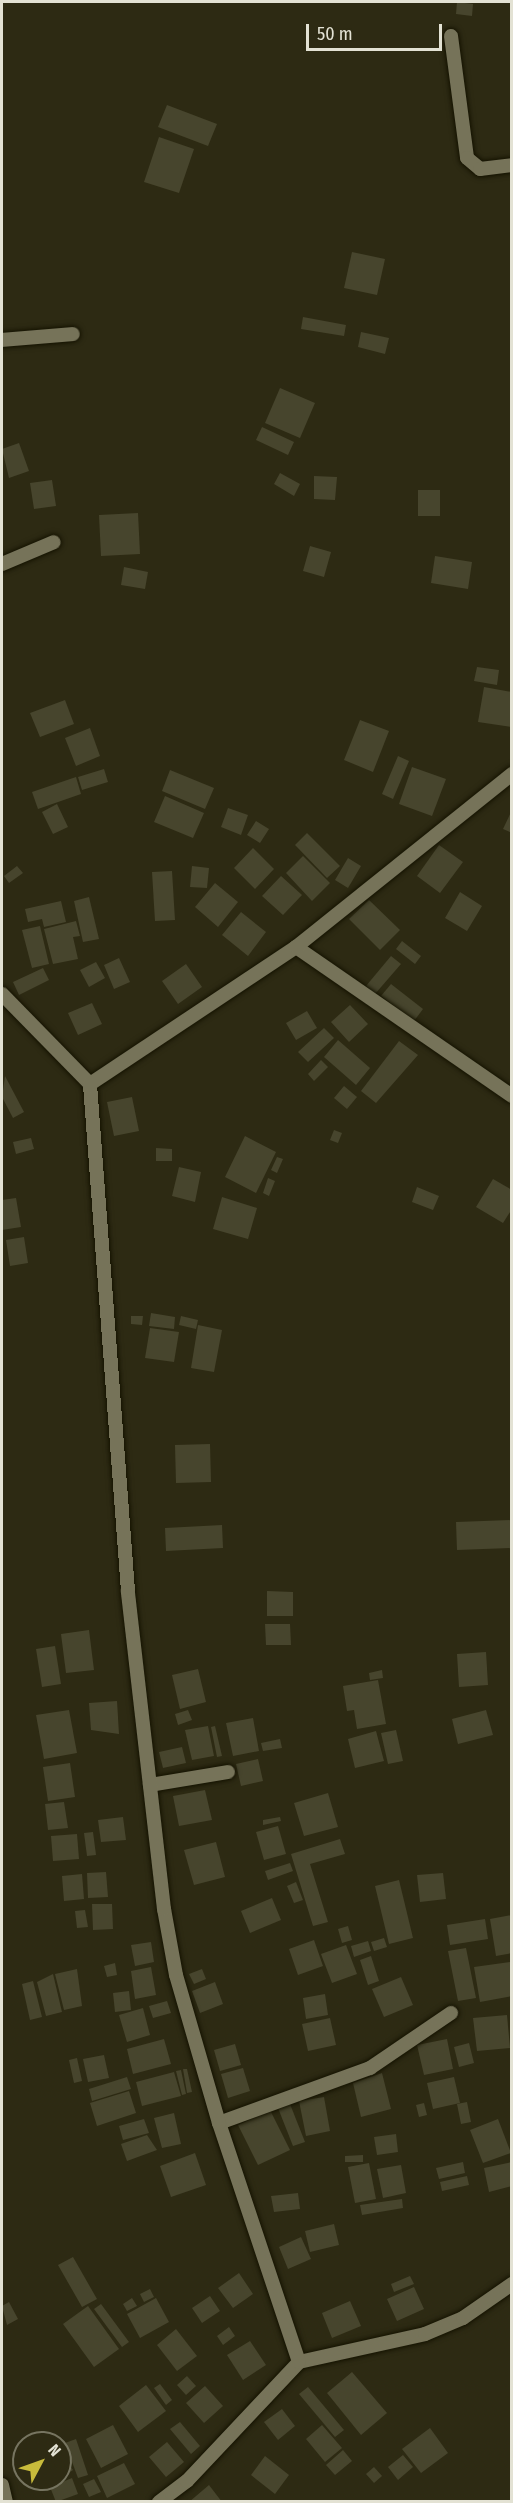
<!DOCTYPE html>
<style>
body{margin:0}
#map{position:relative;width:513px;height:2503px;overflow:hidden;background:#2d2a13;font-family:"Fira Sans Condensed",sans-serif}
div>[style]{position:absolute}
.building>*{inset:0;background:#47452d}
.roads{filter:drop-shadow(0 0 2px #151300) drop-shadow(0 0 2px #151300)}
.minor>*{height:14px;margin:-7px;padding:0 7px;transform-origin:7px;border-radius:7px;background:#767359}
span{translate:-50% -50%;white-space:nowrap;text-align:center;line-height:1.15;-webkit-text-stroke:4.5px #2d2a13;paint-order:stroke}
.frame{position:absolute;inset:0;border:3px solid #e3e2d4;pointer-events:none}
.north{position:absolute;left:12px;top:2431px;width:60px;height:60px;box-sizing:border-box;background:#2d2a13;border:2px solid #767460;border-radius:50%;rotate:49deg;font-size:16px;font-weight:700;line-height:24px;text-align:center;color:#e3e2d4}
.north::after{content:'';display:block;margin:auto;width:21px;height:27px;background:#c8bb3b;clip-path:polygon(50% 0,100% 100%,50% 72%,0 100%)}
.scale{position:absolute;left:306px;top:24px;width:136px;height:27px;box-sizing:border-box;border:3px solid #e3e2d4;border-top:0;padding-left:8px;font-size:18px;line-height:21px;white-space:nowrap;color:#e3e2d4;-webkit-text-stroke:4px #2d2a13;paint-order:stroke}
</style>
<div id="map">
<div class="building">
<div style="clip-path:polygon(457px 2px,473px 4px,472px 16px,456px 14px)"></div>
<div style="clip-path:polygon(167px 105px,217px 124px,208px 146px,158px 127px)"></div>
<div style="clip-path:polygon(159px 137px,194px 149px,179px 193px,144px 182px)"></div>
<div style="clip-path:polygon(352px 252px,385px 259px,377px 295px,344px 288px)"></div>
<div style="clip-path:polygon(303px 317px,346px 325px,344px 336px,301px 329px)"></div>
<div style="clip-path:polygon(361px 332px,389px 338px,385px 354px,358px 347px)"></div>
<div style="clip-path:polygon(280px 388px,315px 403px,300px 438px,265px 423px)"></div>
<div style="clip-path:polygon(262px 427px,294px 442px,288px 455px,256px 440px)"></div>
<div style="clip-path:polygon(19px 443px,29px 471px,9px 478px,2px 449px)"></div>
<div style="clip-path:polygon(280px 473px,300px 484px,294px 496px,274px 484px)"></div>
<div style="clip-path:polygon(314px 476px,337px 477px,335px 500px,314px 499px)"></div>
<div style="clip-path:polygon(52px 480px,56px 506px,34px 509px,30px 483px)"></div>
<div style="clip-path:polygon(418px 490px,440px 490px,440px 516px,418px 516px)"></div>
<div style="clip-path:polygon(138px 513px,140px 554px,101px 556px,99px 515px)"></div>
<div style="clip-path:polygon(310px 546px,331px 552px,324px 577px,303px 571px)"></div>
<div style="clip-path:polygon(435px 556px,472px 562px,468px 589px,431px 583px)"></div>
<div style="clip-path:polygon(124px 567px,148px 572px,145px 589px,121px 585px)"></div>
<div style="clip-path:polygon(477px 667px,499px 670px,497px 685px,474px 681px)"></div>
<div style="clip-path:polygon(484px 687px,512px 692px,512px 727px,478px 722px)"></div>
<div style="clip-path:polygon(65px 700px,74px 724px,40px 737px,30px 713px)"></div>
<div style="clip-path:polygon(360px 720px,389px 731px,373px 772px,344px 760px)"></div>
<div style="clip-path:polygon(90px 728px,100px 756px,76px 766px,65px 738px)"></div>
<div style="clip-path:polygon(398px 756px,409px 761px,393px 799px,382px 794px)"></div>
<div style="clip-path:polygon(412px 767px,446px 779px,432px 816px,399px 804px)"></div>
<div style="clip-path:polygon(104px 769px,108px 782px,82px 790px,78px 777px)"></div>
<div style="clip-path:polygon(170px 770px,214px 788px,205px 809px,162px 791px)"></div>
<div style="clip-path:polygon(76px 777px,81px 794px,38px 809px,32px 792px)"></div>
<div style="clip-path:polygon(165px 796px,204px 813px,193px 838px,154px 822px)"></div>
<div style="clip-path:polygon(57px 804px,68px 827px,53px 834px,42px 812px)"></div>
<div style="clip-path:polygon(228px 808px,248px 815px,241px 835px,221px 827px)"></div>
<div style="clip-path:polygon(512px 810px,512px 833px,503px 829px)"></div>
<div style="clip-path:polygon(256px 821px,269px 829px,260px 843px,247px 835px)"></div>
<div style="clip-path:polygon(307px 833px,340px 866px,327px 878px,295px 845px)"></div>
<div style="clip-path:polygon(439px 845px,463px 862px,440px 893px,417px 876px)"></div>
<div style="clip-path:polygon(253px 848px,274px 869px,255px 889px,234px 868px)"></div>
<div style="clip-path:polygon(303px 856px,330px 883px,312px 901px,286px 873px)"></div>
<div style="clip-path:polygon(348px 858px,361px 866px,348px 888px,335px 880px)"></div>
<div style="clip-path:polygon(17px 866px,23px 873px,9px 883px,4px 876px)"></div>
<div style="clip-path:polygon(192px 866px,209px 868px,207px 888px,190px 887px)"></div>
<div style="clip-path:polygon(172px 871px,175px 920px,155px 921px,152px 872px)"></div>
<div style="clip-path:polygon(281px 876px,302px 895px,283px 915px,262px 896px)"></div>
<div style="clip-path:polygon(215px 883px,238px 902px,218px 927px,195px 907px)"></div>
<div style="clip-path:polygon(460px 892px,482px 906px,467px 931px,445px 918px)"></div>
<div style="clip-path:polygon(89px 897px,99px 939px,83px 942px,74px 901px)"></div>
<div style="clip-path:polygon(369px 900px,400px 930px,380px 950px,349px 919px)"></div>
<div style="clip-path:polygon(61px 901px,66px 922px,44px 927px,42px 919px,28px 922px,25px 909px)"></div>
<div style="clip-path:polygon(241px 912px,266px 932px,248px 956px,222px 935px)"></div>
<div style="clip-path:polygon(76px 921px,80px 936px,73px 937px,78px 959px,53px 964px,44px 929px)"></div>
<div style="clip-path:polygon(40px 926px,49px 964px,32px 968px,22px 930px)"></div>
<div style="clip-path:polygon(402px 941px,421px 956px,415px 964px,396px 949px)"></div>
<div style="clip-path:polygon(391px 956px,401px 964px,375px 994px,366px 986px)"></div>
<div style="clip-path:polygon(119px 958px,130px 982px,114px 989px,104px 965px)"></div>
<div style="clip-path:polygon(96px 962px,105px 978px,89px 987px,80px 970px)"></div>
<div style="clip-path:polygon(186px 964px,202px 987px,178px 1004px,162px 981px)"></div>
<div style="clip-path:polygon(43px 968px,49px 980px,19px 995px,13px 982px)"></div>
<div style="clip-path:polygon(391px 984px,423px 1009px,414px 1021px,381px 996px)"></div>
<div style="clip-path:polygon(92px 1003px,102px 1024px,78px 1035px,68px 1013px)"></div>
<div style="clip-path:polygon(350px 1005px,368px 1024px,349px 1042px,331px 1022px)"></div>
<div style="clip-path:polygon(307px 1011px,317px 1028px,296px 1040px,286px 1023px)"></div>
<div style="clip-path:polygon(324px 1028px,334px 1038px,308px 1062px,298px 1052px)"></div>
<div style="clip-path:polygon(338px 1040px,370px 1068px,356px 1085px,324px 1057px)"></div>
<div style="clip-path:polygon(399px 1041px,418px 1055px,376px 1103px,361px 1091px)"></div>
<div style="clip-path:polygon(321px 1060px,328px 1067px,314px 1081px,308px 1074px)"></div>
<div style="clip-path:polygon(5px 1076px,24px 1112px,13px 1118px,2px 1097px)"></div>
<div style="clip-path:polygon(344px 1086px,357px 1097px,347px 1109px,334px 1098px)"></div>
<div style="clip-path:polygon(132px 1097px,139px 1131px,114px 1136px,107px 1102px)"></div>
<div style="clip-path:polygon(334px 1130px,342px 1133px,338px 1143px,330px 1140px)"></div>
<div style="clip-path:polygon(245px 1136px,276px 1152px,256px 1193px,225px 1177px)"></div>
<div style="clip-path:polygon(31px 1138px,34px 1149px,16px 1154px,13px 1142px)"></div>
<div style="clip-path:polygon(156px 1148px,172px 1149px,172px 1161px,156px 1161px)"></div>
<div style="clip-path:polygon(277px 1157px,283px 1159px,277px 1173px,271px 1170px)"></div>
<div style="clip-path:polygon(179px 1167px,201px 1172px,195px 1202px,172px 1196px)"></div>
<div style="clip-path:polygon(268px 1178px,275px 1181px,269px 1196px,263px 1193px)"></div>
<div style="clip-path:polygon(493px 1179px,512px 1190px,512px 1209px,503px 1223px,476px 1207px)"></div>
<div style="clip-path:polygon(417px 1187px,439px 1196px,433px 1210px,412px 1202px)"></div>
<div style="clip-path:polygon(222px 1197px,257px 1208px,248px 1239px,213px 1229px)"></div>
<div style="clip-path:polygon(16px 1198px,21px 1227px,2px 1230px,2px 1200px)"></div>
<div style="clip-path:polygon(24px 1237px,28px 1263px,10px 1266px,6px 1240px)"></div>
<div style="clip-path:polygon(151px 1313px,175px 1317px,174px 1329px,149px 1326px)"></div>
<div style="clip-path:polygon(131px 1316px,143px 1316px,142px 1325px,131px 1324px)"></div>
<div style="clip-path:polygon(181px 1316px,198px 1320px,196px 1329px,179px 1325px)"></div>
<div style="clip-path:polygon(198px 1325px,222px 1330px,214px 1372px,191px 1368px)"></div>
<div style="clip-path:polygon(150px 1328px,179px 1332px,174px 1362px,145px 1358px)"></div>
<div style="clip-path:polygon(210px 1444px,211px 1482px,176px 1483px,175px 1445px)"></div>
<div style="clip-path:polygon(512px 1520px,512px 1548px,457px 1550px,456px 1522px)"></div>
<div style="clip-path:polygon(222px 1525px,223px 1548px,166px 1551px,165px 1528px)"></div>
<div style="clip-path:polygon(267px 1591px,293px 1592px,293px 1616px,267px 1616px)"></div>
<div style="clip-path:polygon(265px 1624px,290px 1624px,291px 1645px,266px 1645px)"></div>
<div style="clip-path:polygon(89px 1630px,94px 1670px,66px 1673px,61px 1634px)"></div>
<div style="clip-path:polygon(55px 1646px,61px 1684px,42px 1687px,36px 1649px)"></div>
<div style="clip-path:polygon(486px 1652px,488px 1685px,459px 1687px,457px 1654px)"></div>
<div style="clip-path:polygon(198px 1669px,206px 1702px,180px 1709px,172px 1675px)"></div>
<div style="clip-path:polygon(382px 1670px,383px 1678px,370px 1680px,369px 1673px)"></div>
<div style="clip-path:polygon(378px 1680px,386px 1724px,357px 1729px,354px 1710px,347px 1711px,343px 1686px)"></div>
<div style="clip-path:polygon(117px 1701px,119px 1734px,91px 1730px,89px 1703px)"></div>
<div style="clip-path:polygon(69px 1710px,77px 1753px,44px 1759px,36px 1715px)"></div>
<div style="clip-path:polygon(188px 1710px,192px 1720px,178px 1725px,175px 1714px)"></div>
<div style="clip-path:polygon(486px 1710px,493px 1735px,458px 1744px,452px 1719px)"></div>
<div style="clip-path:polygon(253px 1718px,259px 1751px,233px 1756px,226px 1723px)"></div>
<div style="clip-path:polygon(208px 1726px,214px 1756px,192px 1760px,185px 1730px)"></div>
<div style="clip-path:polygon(215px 1726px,222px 1756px,217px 1757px,211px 1727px)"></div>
<div style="clip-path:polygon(396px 1730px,403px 1761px,388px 1764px,381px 1733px)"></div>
<div style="clip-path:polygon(376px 1731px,384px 1761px,355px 1768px,348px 1739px)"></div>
<div style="clip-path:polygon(280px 1739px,282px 1748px,263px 1751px,261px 1743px)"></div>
<div style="clip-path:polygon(182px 1747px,186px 1763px,163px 1768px,159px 1752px)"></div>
<div style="clip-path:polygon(258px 1759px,263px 1781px,241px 1786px,236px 1764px)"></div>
<div style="clip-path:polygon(70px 1763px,75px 1797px,48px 1801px,43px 1767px)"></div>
<div style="clip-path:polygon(205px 1790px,212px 1820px,179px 1826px,173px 1796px)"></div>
<div style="clip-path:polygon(328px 1793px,338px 1827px,304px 1836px,294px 1803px)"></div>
<div style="clip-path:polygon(64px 1802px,68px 1828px,48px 1830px,45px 1804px)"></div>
<div style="clip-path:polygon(123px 1817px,126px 1840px,101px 1842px,98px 1820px)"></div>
<div style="clip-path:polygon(280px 1817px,281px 1821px,263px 1825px,263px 1820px)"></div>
<div style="clip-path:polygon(278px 1826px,286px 1854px,264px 1860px,256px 1832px)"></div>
<div style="clip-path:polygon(93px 1832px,96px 1855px,87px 1856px,84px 1833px)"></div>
<div style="clip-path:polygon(77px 1834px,79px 1859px,53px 1861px,51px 1836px)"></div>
<div style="clip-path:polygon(340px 1839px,345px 1854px,310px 1864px,328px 1922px,313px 1926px,291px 1854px)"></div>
<div style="clip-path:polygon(216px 1842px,225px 1877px,194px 1885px,184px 1850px)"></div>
<div style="clip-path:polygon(290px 1863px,293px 1871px,268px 1880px,265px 1871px)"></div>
<div style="clip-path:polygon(106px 1872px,108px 1897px,88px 1898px,87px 1873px)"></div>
<div style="clip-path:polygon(443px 1873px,446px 1899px,420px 1902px,417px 1875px)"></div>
<div style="clip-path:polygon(82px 1874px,84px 1899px,64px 1901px,62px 1876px)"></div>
<div style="clip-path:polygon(399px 1880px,413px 1938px,389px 1944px,375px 1886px)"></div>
<div style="clip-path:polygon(296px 1882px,303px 1900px,294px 1903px,287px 1886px)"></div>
<div style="clip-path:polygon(272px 1898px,281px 1920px,250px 1933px,241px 1911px)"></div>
<div style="clip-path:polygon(92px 1904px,112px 1904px,113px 1929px,93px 1930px)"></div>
<div style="clip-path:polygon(85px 1910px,88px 1927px,77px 1928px,75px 1911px)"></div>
<div style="clip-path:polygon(512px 1915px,512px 1953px,496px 1956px,490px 1919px)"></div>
<div style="clip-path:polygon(485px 1919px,488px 1939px,450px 1945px,447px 1925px)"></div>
<div style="clip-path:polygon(348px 1926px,352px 1940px,342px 1943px,338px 1929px)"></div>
<div style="clip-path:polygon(384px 1938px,387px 1947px,374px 1951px,371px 1942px)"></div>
<div style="clip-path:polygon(314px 1940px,323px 1966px,298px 1975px,289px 1949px)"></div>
<div style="clip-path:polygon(368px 1941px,371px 1951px,354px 1957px,351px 1946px)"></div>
<div style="clip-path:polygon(151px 1942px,154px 1962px,135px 1966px,131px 1945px)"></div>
<div style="clip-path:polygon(346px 1945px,357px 1974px,332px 1983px,321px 1954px)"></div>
<div style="clip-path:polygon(466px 1948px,476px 1998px,458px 2001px,448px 1951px)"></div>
<div style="clip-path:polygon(371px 1956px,379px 1981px,368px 1985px,360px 1960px)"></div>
<div style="clip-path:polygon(510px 1962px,512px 1996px,480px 2002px,474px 1967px)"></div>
<div style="clip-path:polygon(115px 1963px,117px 1975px,107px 1977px,104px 1966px)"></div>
<div style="clip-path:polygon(151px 1967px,156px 1995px,135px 1999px,131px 1971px)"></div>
<div style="clip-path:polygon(77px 1969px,82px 2006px,64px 2010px,55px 1974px)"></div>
<div style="clip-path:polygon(202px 1969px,206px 1979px,194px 1984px,189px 1974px)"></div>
<div style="clip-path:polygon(53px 1974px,62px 2012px,46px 2016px,37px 1982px)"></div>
<div style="clip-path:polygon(401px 1977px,413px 2005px,384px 2017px,372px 1989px)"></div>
<div style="clip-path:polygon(33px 1981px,42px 2017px,30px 2020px,22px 1984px)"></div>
<div style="clip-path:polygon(215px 1982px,223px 2004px,200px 2013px,192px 1991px)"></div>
<div style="clip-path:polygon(129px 1991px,131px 2010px,115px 2012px,113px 1993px)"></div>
<div style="clip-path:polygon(325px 1994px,328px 2015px,306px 2019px,303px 1998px)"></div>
<div style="clip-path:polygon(167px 2001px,171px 2013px,153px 2018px,149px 2006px)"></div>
<div style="clip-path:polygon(143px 2008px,150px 2035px,127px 2042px,119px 2015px)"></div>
<div style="clip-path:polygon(507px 2015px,510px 2048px,477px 2051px,473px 2018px)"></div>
<div style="clip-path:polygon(330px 2018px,336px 2045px,308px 2051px,302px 2024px)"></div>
<div style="clip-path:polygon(164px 2039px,171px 2064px,133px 2074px,127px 2049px)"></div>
<div style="clip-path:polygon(447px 2039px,453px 2069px,424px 2075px,417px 2045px)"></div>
<div style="clip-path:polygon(469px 2043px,474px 2063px,459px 2067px,454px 2047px)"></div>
<div style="clip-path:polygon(235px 2044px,241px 2065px,220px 2071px,214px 2050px)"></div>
<div style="clip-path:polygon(104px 2055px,109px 2078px,88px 2082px,83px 2059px)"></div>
<div style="clip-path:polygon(77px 2058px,82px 2081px,74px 2083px,69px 2060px)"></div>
<div style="clip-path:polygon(243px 2068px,250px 2091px,228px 2098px,221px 2074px)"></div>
<div style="clip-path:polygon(183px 2069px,187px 2069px,192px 2092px,187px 2093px)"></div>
<div style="clip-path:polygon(181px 2070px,186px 2094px,182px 2095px,176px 2071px)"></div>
<div style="clip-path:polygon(174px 2072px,181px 2096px,142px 2106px,136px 2082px)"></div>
<div style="clip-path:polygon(382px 2073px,391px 2109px,361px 2117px,353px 2083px)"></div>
<div style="clip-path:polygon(127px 2077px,131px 2089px,92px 2101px,89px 2089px)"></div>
<div style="clip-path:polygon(454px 2077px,460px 2103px,433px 2109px,427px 2083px)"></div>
<div style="clip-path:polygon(129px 2091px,136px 2113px,97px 2126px,90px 2103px)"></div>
<div style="clip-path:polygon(324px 2097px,330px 2131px,306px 2136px,299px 2101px)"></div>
<div style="clip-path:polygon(467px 2102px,471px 2122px,461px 2124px,457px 2104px)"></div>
<div style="clip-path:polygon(424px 2103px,427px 2115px,419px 2117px,416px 2105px)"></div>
<div style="clip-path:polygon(290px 2104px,305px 2142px,293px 2146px,278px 2108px)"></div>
<div style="clip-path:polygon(270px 2110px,290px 2150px,258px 2165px,238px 2125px)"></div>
<div style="clip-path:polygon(174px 2113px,181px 2144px,162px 2148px,154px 2118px)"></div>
<div style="clip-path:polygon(144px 2119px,149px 2133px,123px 2140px,119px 2126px)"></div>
<div style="clip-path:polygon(498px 2119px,511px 2153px,483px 2163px,470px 2130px)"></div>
<div style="clip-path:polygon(396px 2134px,398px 2152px,377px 2155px,374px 2137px)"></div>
<div style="clip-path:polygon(147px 2135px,157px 2150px,127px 2161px,121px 2144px)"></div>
<div style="clip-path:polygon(195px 2153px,206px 2185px,171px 2197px,160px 2166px)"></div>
<div style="clip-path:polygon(363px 2155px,363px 2162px,345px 2162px,345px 2156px)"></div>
<div style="clip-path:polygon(463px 2162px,465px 2173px,439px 2179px,436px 2168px)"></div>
<div style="clip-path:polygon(512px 2162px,512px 2186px,489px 2192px,484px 2168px)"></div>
<div style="clip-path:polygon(369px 2163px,376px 2199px,355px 2203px,348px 2167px)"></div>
<div style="clip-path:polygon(401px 2165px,406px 2193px,383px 2198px,377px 2169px)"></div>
<div style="clip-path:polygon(467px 2176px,469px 2185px,442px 2191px,440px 2182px)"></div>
<div style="clip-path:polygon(298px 2193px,300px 2209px,274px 2212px,271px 2196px)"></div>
<div style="clip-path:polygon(402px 2199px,403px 2208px,362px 2215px,360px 2205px)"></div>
<div style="clip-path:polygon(334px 2224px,339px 2245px,310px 2252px,305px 2231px)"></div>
<div style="clip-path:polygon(301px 2237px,311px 2259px,288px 2269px,279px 2247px)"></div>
<div style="clip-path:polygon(73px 2257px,97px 2299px,82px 2307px,58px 2265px)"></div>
<div style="clip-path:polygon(239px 2273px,253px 2294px,233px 2308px,218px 2288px)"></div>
<div style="clip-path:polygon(410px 2276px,414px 2284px,394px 2292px,391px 2284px)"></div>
<div style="clip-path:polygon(414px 2287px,424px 2309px,397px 2321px,387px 2299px)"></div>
<div style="clip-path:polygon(150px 2289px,154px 2297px,144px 2302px,140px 2294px)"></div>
<div style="clip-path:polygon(210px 2296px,220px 2311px,202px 2323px,192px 2308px)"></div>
<div style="clip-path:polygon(132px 2298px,137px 2306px,127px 2311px,123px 2304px)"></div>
<div style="clip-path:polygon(156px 2298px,169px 2322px,140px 2338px,127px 2314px)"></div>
<div style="clip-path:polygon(350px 2301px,361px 2326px,332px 2338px,322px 2313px)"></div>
<div style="clip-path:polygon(9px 2302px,18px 2319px,7px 2325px,2px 2306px)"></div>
<div style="clip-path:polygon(101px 2304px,129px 2342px,122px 2347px,94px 2309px)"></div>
<div style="clip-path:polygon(88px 2306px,119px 2349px,94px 2367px,63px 2324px)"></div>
<div style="clip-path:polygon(229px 2327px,235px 2336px,223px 2345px,217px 2336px)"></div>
<div style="clip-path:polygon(176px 2329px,197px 2356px,177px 2371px,157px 2345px)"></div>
<div style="clip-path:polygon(250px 2341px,266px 2365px,243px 2380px,227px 2355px)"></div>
<div style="clip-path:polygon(352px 2372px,387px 2413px,361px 2435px,327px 2393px)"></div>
<div style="clip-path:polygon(187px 2376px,196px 2386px,186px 2395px,177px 2385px)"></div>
<div style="clip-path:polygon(160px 2384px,172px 2400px,166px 2405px,154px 2388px)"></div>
<div style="clip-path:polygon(146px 2385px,166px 2411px,138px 2432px,119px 2406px)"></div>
<div style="clip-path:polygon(205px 2386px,223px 2406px,204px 2423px,186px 2403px)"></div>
<div style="clip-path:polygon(308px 2387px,344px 2430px,335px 2437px,299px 2394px)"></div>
<div style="clip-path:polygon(282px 2409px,295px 2426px,278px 2440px,264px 2422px)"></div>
<div style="clip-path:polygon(180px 2422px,200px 2446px,191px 2454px,170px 2429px)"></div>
<div style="clip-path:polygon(113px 2425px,128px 2454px,101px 2468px,86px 2439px)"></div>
<div style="clip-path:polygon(322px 2425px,342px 2448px,325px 2462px,306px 2439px)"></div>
<div style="clip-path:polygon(430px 2428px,448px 2453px,421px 2473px,402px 2449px)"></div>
<div style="clip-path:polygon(76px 2439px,88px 2475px,78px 2478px,65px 2443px)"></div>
<div style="clip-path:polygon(167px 2442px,184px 2462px,166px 2477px,149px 2457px)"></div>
<div style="clip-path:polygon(343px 2450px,352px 2461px,335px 2475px,326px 2465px)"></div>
<div style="clip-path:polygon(403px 2455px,413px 2467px,398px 2480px,388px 2467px)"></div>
<div style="clip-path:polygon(265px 2456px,289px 2475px,275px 2494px,251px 2475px)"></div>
<div style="clip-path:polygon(64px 2458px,73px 2470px,56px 2482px,53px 2479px,60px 2479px)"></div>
<div style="clip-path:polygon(124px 2463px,135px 2484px,107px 2498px,97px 2476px)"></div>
<div style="clip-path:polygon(374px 2467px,382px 2476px,374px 2483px,366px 2474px)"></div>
<div style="clip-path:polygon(72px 2478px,78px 2494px,56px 2502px,50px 2487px)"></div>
<div style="clip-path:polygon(94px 2479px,101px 2492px,89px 2497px,83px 2484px)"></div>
<div style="clip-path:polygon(209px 2485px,222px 2502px,189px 2502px)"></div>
</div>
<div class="roads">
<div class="minor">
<div style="left:451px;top:36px;width:123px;rotate:82.5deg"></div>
<div style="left:467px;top:158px;width:17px;rotate:40deg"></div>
<div style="left:480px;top:169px;width:32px;rotate:-7deg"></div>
<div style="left:2px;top:340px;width:71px;rotate:-4.8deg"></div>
<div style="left:2px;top:564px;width:56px;rotate:-22.9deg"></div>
<div style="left:296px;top:947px;width:262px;rotate:34.6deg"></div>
<div style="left:2px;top:994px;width:126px;rotate:45.6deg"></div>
<div style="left:150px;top:1785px;width:79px;rotate:-9.5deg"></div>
<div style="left:219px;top:2123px;width:161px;rotate:-20deg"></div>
<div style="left:370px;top:2068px;width:98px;rotate:-34.2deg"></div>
<div style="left:299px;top:2362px;width:129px;rotate:-12.5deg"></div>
<div style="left:425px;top:2334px;width:41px;rotate:-22.8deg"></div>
<div style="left:463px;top:2318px;width:60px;rotate:-34.8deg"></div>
<div style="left:2px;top:2485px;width:17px;rotate:77deg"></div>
<div style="left:159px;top:2502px;width:35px;rotate:-37deg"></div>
<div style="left:187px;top:2481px;width:163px;rotate:-46.7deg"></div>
<div style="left:299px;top:2362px;width:252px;rotate:-108.5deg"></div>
<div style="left:219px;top:2123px;width:154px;rotate:-106.2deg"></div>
<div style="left:176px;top:1975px;width:67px;rotate:-100.3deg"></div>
<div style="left:164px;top:1909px;width:320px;rotate:-96.5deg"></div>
<div style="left:128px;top:1591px;width:508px;rotate:-94.29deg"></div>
<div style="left:90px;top:1084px;width:247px;rotate:-33.6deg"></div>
<div style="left:296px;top:947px;width:277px;rotate:-38.7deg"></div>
</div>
</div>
<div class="frame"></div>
<div class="north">N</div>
<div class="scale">50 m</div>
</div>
